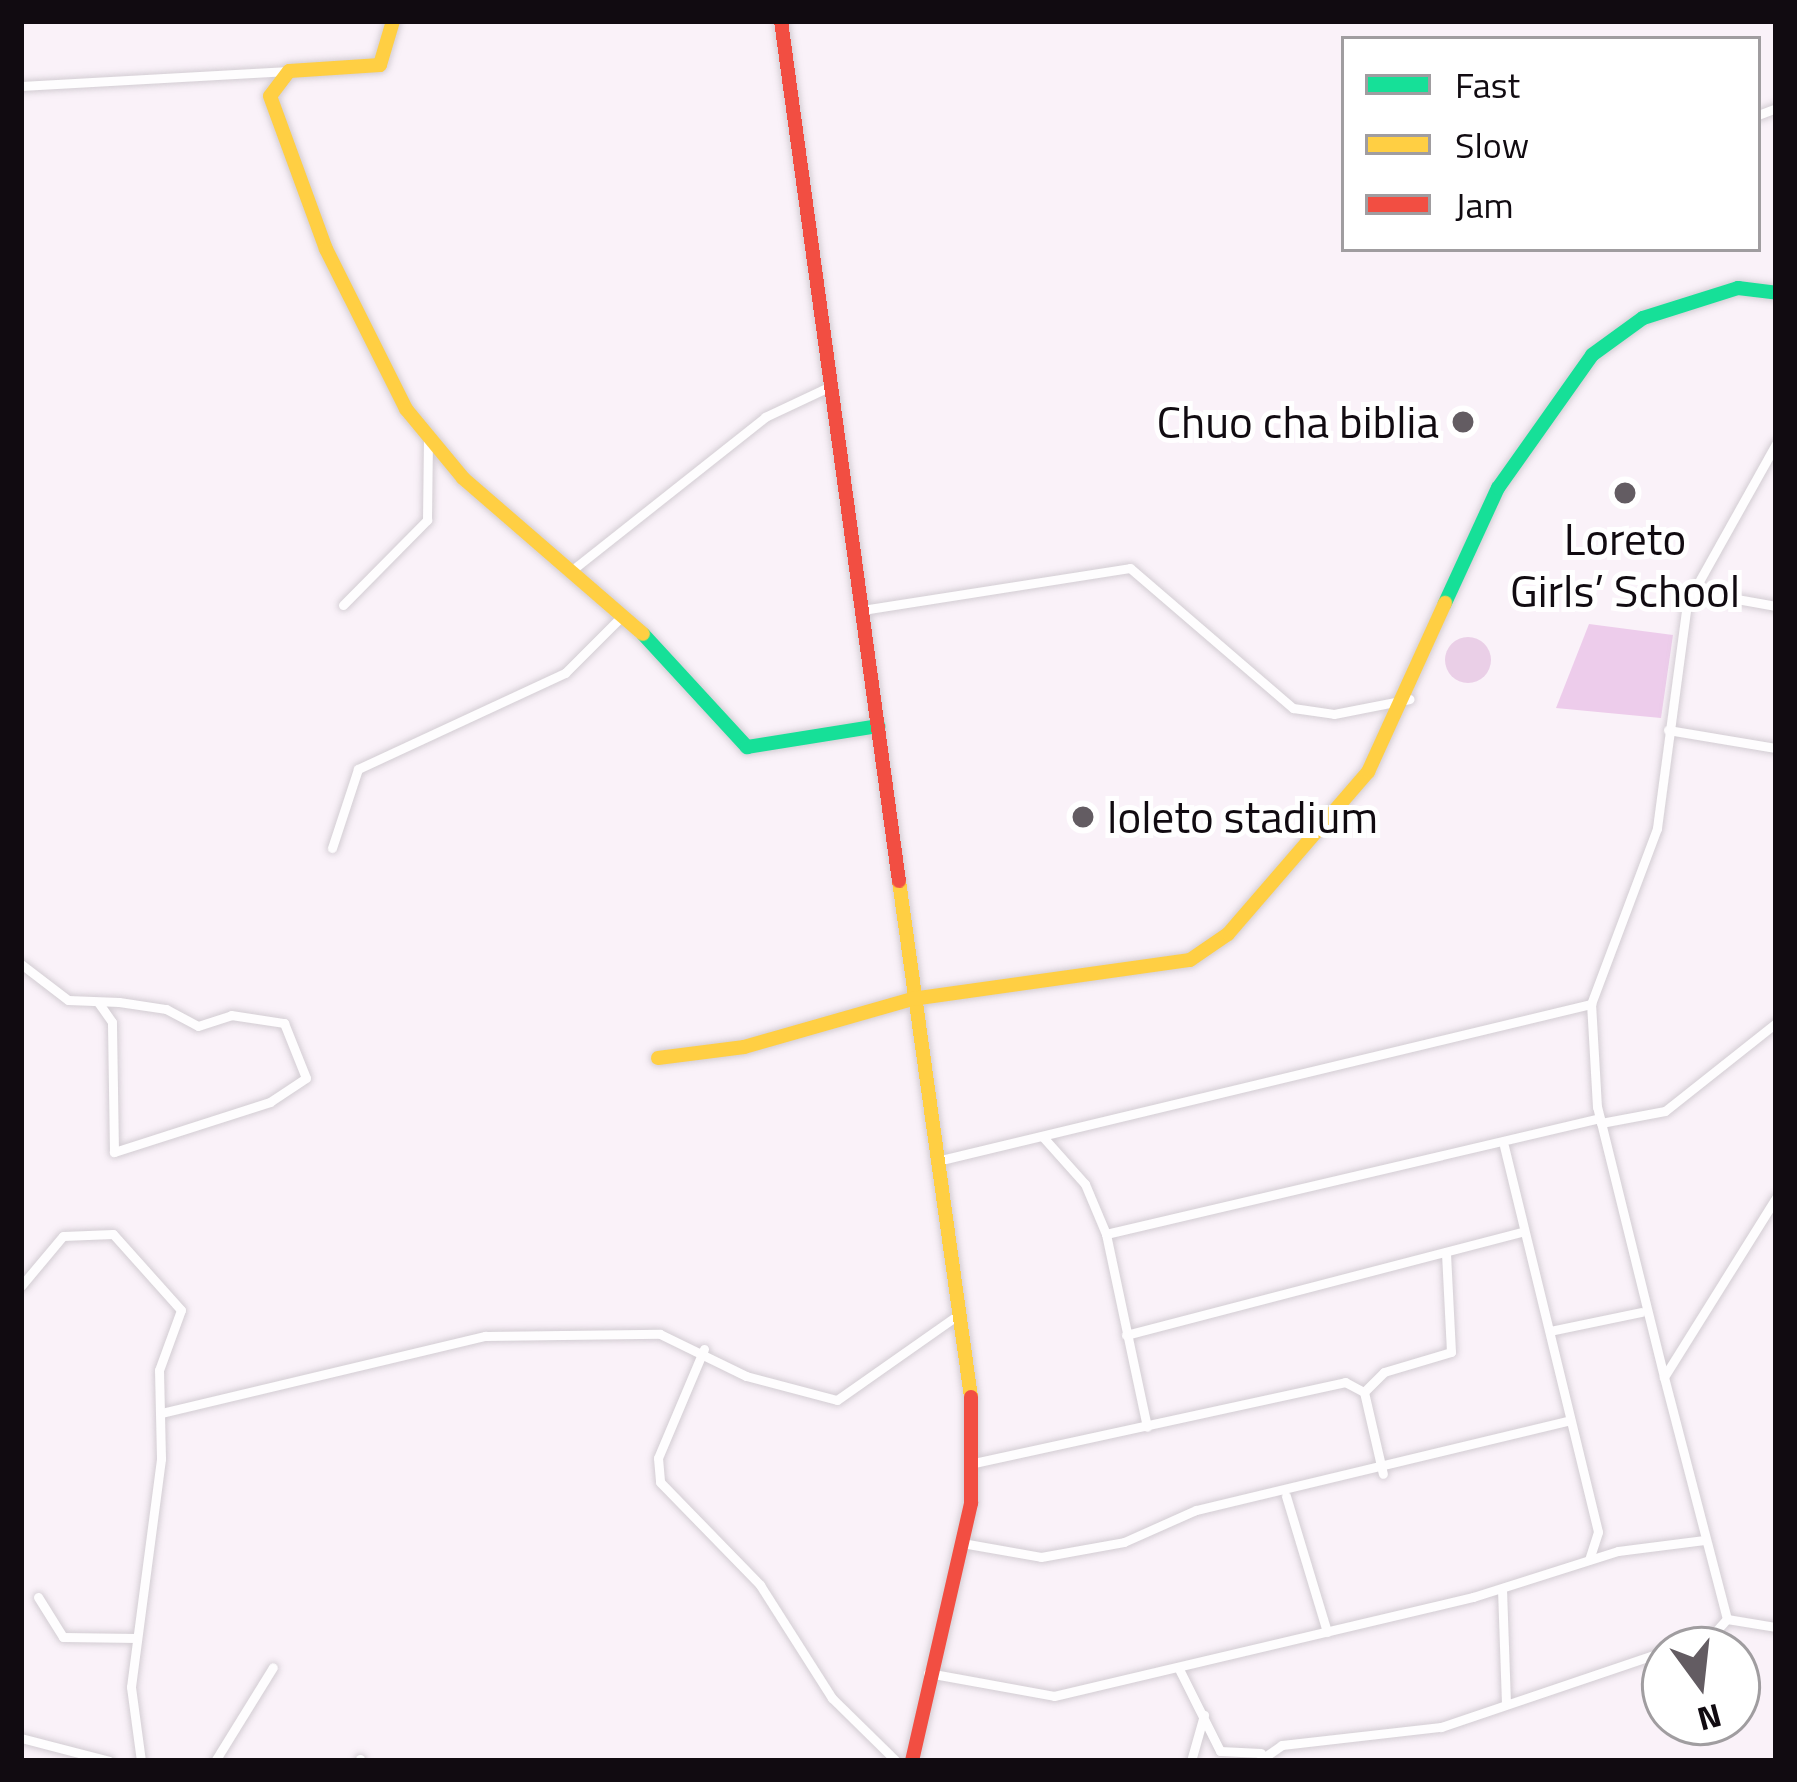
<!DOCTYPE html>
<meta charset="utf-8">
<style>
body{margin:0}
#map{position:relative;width:1797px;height:1782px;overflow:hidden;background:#faf2f9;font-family:"Titillium Web",sans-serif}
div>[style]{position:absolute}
.green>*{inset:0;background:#eacfe7}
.round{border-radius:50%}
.forest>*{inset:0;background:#edcceb}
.roads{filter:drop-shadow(0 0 3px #d3cdd3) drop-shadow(0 0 3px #d3cdd3)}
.street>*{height:9px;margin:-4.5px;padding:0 4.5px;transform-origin:4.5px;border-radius:4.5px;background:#fefdfe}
.fast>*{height:14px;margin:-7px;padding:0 7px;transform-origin:7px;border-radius:7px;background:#16e098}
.slow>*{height:14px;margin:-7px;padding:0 7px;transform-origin:7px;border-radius:7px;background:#ffcf43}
.jam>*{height:14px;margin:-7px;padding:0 7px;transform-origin:7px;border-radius:7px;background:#f24e42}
.dots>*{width:33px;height:33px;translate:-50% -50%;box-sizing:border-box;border:6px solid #fff;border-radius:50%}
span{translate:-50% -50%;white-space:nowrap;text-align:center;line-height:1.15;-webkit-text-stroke:10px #fff;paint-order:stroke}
.poi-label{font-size:45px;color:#110b11}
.right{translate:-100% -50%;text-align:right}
.left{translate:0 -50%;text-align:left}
.frame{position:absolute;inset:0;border:24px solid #110b11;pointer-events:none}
.legend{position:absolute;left:1341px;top:36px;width:420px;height:216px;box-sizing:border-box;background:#fff;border:3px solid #a09da0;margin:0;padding:15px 21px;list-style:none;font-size:36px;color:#110b11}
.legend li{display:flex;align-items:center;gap:24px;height:60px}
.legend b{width:60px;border:3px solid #a09da0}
.north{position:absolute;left:1641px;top:1626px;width:120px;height:120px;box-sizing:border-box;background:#fff;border:3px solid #a09da0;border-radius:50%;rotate:165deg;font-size:33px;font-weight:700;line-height:48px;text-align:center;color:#110b11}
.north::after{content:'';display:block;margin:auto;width:42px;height:54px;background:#635c62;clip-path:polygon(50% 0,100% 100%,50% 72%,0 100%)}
</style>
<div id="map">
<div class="green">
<div class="round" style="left:1445px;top:637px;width:46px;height:46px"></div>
</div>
<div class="forest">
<div style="clip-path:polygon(1589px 624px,1673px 635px,1661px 718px,1556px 708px)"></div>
</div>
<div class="roads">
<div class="street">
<div style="left:21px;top:86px;width:268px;rotate:-3.2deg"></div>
<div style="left:1758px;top:115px;width:19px;rotate:-21deg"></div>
<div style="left:571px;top:571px;width:248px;rotate:-38.4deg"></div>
<div style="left:765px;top:417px;width:75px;rotate:-25.2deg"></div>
<div style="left:1692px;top:591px;width:85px;rotate:10.1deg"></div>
<div style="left:343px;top:605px;width:120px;rotate:-45.3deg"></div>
<div style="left:427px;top:520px;width:81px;rotate:-89.3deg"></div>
<div style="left:862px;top:610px;width:271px;rotate:-8.9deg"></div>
<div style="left:1130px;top:568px;width:215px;rotate:40.7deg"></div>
<div style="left:1293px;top:708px;width:41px;rotate:8.3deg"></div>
<div style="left:1334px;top:714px;width:77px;rotate:-11.2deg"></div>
<div style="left:1668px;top:730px;width:109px;rotate:9.5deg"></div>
<div style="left:332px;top:848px;width:83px;rotate:-71.8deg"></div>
<div style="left:358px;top:769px;width:228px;rotate:-24.9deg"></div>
<div style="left:565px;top:673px;width:82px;rotate:-45deg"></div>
<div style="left:21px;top:964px;width:59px;rotate:37.5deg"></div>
<div style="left:68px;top:1000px;width:51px;rotate:2.2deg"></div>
<div style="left:119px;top:1002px;width:48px;rotate:8.5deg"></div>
<div style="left:166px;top:1009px;width:36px;rotate:28deg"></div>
<div style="left:198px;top:1026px;width:35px;rotate:-18deg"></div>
<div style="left:231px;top:1015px;width:54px;rotate:8.6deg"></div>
<div style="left:284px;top:1023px;width:59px;rotate:68.2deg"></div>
<div style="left:306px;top:1078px;width:43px;rotate:146.3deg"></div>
<div style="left:270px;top:1102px;width:164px;rotate:162.2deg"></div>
<div style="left:114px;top:1152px;width:130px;rotate:-90.9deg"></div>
<div style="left:112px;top:1022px;width:24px;rotate:-125deg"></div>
<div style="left:1601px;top:1123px;width:65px;rotate:-10.6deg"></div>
<div style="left:1665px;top:1111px;width:142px;rotate:-38.4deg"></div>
<div style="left:1043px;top:1137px;width:63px;rotate:48.2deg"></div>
<div style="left:1085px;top:1184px;width:54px;rotate:67.2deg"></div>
<div style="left:1106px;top:1234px;width:197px;rotate:78deg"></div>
<div style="left:1504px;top:1146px;width:397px;rotate:76.3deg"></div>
<div style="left:1598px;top:1532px;width:29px;rotate:108deg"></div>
<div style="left:937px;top:1161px;width:673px;rotate:-13.5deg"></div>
<div style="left:1106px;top:1234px;width:507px;rotate:-13.21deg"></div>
<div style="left:21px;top:1286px;width:65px;rotate:-50deg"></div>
<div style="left:63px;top:1236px;width:50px;rotate:-2.3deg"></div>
<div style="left:113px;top:1234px;width:102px;rotate:48.2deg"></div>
<div style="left:181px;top:1310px;width:64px;rotate:110.1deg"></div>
<div style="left:159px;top:1370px;width:89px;rotate:88.7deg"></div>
<div style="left:161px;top:1459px;width:230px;rotate:97.5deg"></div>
<div style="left:131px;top:1687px;width:75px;rotate:82.3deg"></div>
<div style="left:1550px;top:1331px;width:93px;rotate:-11.8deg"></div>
<div style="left:1126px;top:1335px;width:411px;rotate:-14.6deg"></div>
<div style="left:704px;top:1349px;width:118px;rotate:112.9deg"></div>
<div style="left:658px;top:1458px;width:24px;rotate:85deg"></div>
<div style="left:660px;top:1482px;width:144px;rotate:45.8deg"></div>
<div style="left:760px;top:1585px;width:134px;rotate:57.5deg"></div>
<div style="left:832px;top:1698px;width:90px;rotate:44.5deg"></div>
<div style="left:1664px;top:1377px;width:278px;rotate:-103.9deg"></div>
<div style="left:1597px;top:1107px;width:103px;rotate:-93.3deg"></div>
<div style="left:1591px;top:1004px;width:188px;rotate:-69.4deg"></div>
<div style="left:1657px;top:828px;width:227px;rotate:-82.4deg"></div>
<div style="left:1687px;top:603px;width:182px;rotate:-60.8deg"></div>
<div style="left:1364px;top:1392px;width:28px;rotate:-45deg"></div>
<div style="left:1384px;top:1372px;width:70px;rotate:-16.6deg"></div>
<div style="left:1451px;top:1352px;width:100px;rotate:-92.9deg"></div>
<div style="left:161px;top:1413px;width:333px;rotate:-13.4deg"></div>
<div style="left:485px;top:1336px;width:175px;rotate:-0.7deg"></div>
<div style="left:660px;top:1334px;width:96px;rotate:26deg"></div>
<div style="left:746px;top:1376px;width:94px;rotate:14.8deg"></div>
<div style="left:837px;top:1400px;width:148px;rotate:-35.1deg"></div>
<div style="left:974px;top:1463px;width:380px;rotate:-12.3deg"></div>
<div style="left:1345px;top:1382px;width:21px;rotate:28deg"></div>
<div style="left:1364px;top:1392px;width:84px;rotate:77deg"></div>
<div style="left:1286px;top:1496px;width:142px;rotate:73.2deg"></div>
<div style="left:962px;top:1543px;width:80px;rotate:10deg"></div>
<div style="left:1041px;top:1557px;width:84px;rotate:-10.2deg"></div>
<div style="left:1124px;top:1542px;width:79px;rotate:-24deg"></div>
<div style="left:1196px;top:1510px;width:385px;rotate:-13.5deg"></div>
<div style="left:1502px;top:1589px;width:115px;rotate:88deg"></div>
<div style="left:38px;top:1597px;width:47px;rotate:58deg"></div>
<div style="left:63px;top:1637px;width:74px;rotate:0.8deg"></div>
<div style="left:1727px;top:1619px;width:50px;rotate:9.3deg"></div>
<div style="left:1668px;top:1650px;width:40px;rotate:-13deg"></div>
<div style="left:1707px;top:1641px;width:30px;rotate:-48deg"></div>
<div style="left:1727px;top:1619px;width:250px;rotate:-104.6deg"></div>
<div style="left:1664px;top:1377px;width:211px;rotate:-58deg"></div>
<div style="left:1178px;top:1667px;width:94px;rotate:63.4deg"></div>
<div style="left:1220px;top:1751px;width:41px;rotate:2.8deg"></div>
<div style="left:928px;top:1673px;width:128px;rotate:10.3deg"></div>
<div style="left:1054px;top:1696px;width:431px;rotate:-13.3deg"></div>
<div style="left:1473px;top:1597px;width:152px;rotate:-17.6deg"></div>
<div style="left:1618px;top:1551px;width:87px;rotate:-7.3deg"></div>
<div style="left:21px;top:1738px;width:91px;rotate:14.6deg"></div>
<div style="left:360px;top:1759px;width:2px;rotate:90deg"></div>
<div style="left:215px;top:1761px;width:110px;rotate:-58.3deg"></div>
<div style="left:1191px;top:1761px;width:48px;rotate:-74.2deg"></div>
<div style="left:1259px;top:1761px;width:28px;rotate:-35deg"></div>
<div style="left:1282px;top:1745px;width:160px;rotate:-6.5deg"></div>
<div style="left:1441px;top:1727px;width:237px;rotate:-18.7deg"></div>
</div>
<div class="fast">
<div style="left:1445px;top:603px;width:127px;rotate:-65.3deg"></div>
<div style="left:1498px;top:488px;width:163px;rotate:-54.7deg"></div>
<div style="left:1592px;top:355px;width:63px;rotate:-36deg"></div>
<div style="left:1643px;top:318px;width:100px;rotate:-17.5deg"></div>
<div style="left:1738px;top:288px;width:38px;rotate:7deg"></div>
<div style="left:643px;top:634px;width:154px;rotate:47.4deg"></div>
<div style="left:747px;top:747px;width:133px;rotate:-9.1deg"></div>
</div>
<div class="slow">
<div style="left:393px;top:21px;width:46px;rotate:106.5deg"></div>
<div style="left:380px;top:65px;width:91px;rotate:176.2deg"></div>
<div style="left:289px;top:71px;width:31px;rotate:127deg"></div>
<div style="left:270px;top:96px;width:163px;rotate:69.9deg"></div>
<div style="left:326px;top:249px;width:179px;rotate:63.4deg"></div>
<div style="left:406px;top:409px;width:89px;rotate:50.4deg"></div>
<div style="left:463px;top:478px;width:238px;rotate:40.9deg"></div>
<div style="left:899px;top:881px;width:521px;rotate:82.06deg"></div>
<div style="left:658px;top:1058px;width:87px;rotate:-7.3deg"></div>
<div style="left:744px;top:1047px;width:175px;rotate:-15.9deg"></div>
<div style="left:912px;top:999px;width:281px;rotate:-8deg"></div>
<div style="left:1190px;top:960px;width:46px;rotate:-34.4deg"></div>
<div style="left:1228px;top:934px;width:214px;rotate:-49.2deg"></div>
<div style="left:1368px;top:772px;width:186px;rotate:-65.5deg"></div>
</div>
<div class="jam">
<div style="left:781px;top:21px;width:868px;rotate:82.19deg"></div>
<div style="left:912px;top:1761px;width:265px;rotate:-77.1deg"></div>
<div style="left:971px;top:1503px;width:106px;rotate:-90deg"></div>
</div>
</div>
<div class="dots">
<div style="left:1463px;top:422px;background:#635c62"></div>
<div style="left:1625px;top:493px;background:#635c62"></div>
<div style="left:1083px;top:817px;background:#635c62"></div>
</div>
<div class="poi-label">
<span class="right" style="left:1439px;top:422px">Chuo cha biblia</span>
<span style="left:1625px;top:565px">Loreto<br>Girls’ School</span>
<span class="left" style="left:1107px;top:817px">loleto stadium</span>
</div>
<div class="frame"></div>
<ul class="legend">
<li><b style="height:15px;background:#16e098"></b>Fast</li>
<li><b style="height:15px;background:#ffcf43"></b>Slow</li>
<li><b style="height:15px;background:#f24e42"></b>Jam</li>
</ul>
<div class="north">N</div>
</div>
